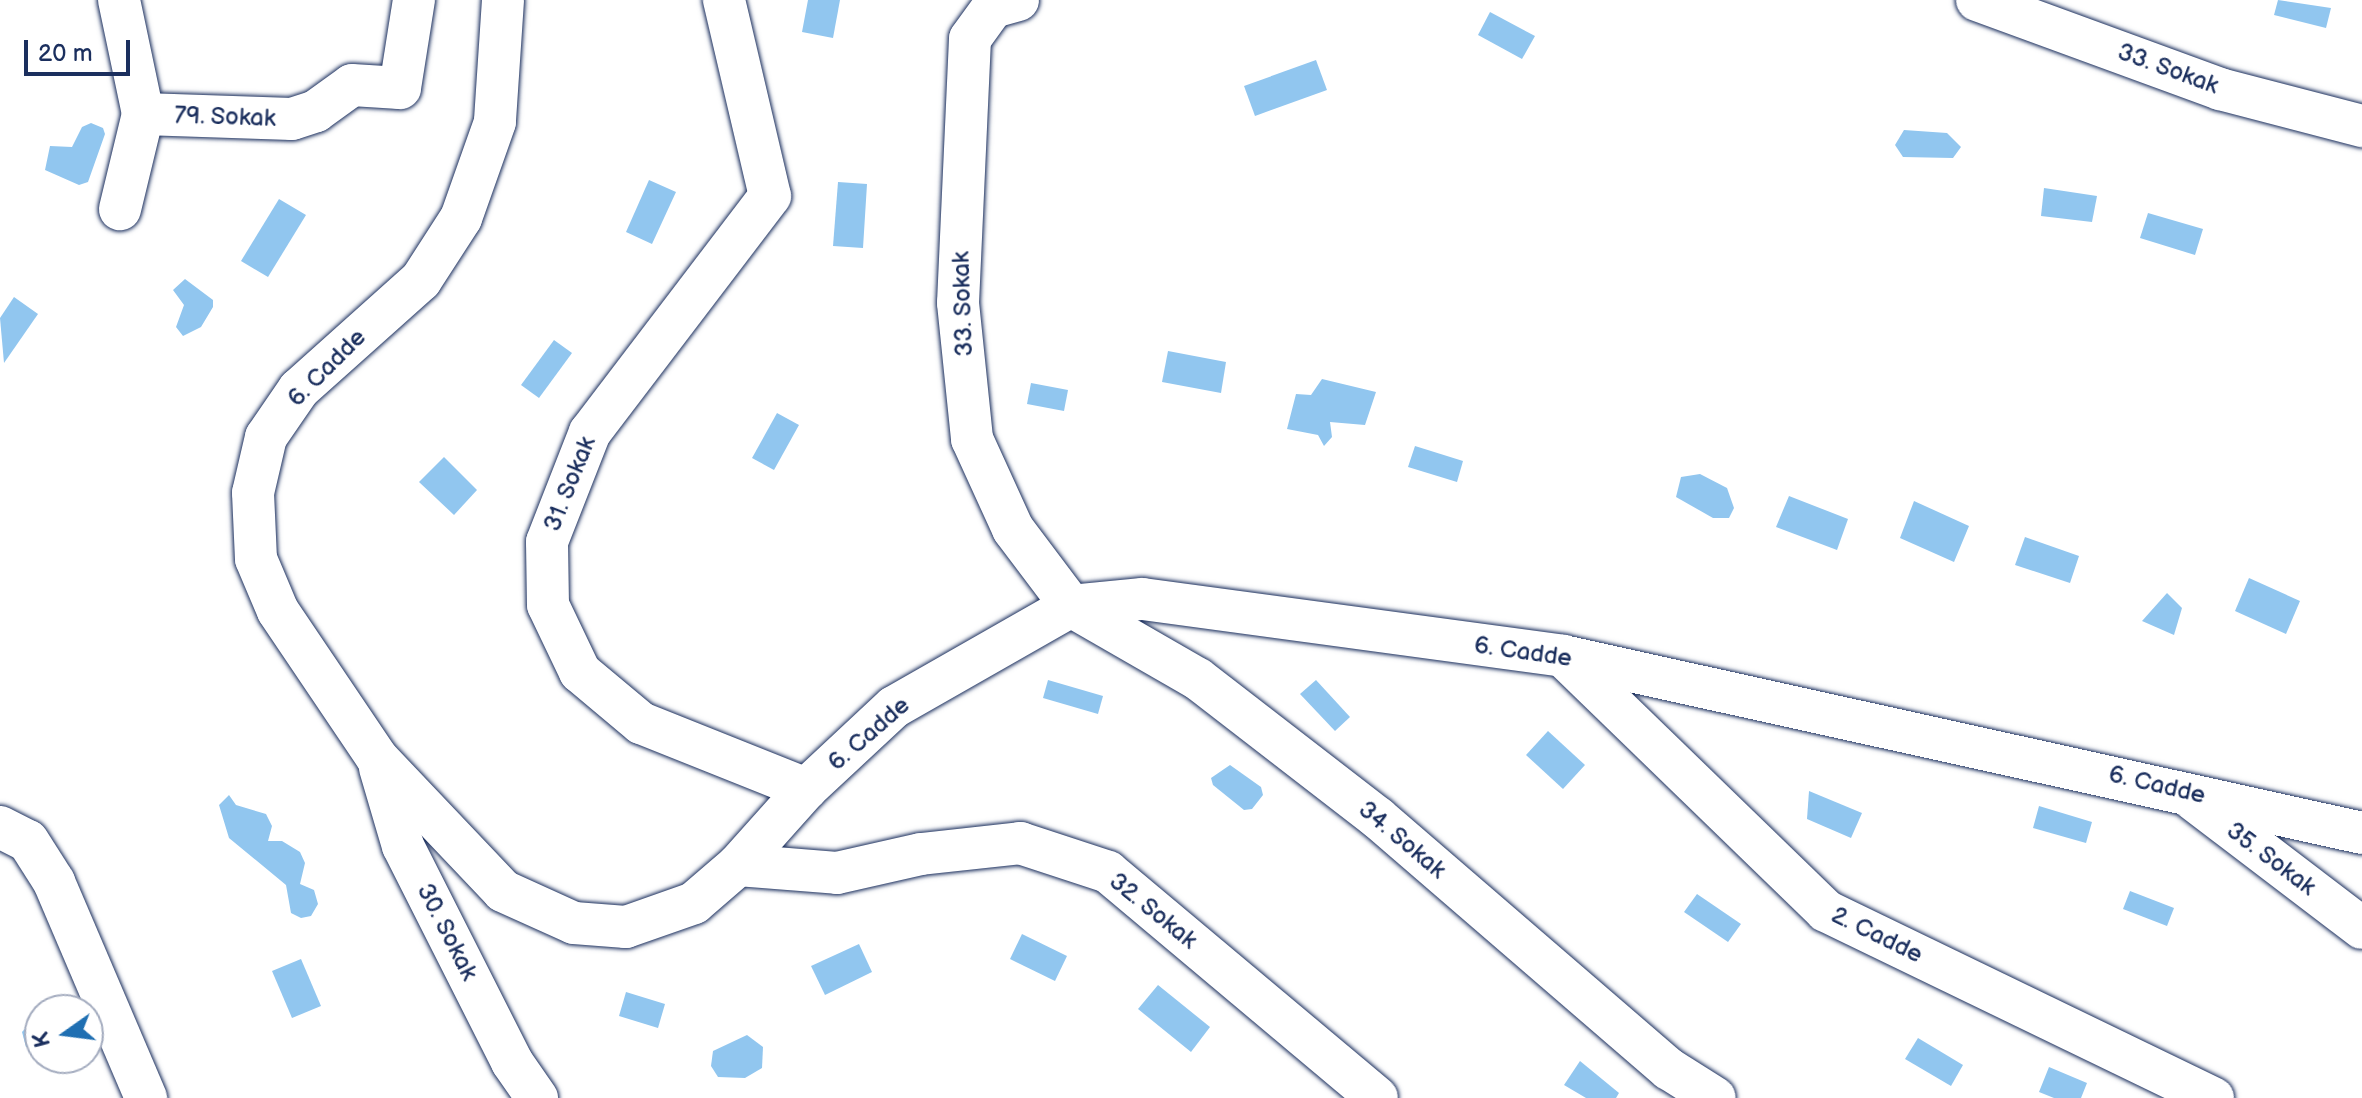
<!DOCTYPE html>
<style>
body{margin:0}
#map{position:relative;width:2362px;height:1098px;overflow:hidden;background:#fff;font-family:"Balsamiq Sans",sans-serif}
div>[style]{position:absolute}
.water>*{inset:0;background:#91c6ef}
.roads{filter:drop-shadow(0 0 2px #1b2f5e) drop-shadow(0 0 2px #1b2f5e)}
.minor>*{height:42px;margin:-21px;padding:0 21px;transform-origin:21px;border-radius:21px;background:#fff}
span{translate:-50% -50%;white-space:nowrap;text-align:center;line-height:1.15;-webkit-text-stroke:7px #fff;paint-order:stroke}
.street-label{font-size:24px;color:#1b2f5e}
.north{position:absolute;left:24px;top:994px;width:80px;height:80px;box-sizing:border-box;background:#fff;border:2px solid #a4acbf;border-radius:50%;rotate:256deg;font-size:22px;font-weight:700;line-height:32px;text-align:center;color:#1b2f5e}
.north::after{content:'';display:block;margin:auto;width:28px;height:36px;background:#1f6fb2;clip-path:polygon(50% 0,100% 100%,50% 72%,0 100%)}
.scale{position:absolute;left:24px;top:40px;width:106px;height:36px;box-sizing:border-box;border:4px solid #1b2f5e;border-top:0;padding-left:10px;font-size:24px;line-height:28px;white-space:nowrap;color:#1b2f5e;-webkit-text-stroke:6px #fff;paint-order:stroke}
</style>
<div id="map">
<div class="water">
<div style="clip-path:polygon(808px 0,840px 0,833px 38px,802px 32px)"></div>
<div style="clip-path:polygon(2278px 0,2331px 8px,2326px 28px,2274px 15px)"></div>
<div style="clip-path:polygon(1490px 12px,1535px 36px,1522px 59px,1478px 35px)"></div>
<div style="clip-path:polygon(1316px 60px,1327px 90px,1255px 116px,1244px 86px)"></div>
<div style="clip-path:polygon(91px 123px,103px 128px,105px 134px,88px 182px,79px 185px,45px 170px,50px 146px,72px 147px,82px 127px)"></div>
<div style="clip-path:polygon(1904px 130px,1947px 133px,1961px 147px,1953px 158px,1903px 157px,1895px 145px)"></div>
<div style="clip-path:polygon(649px 180px,676px 192px,652px 244px,626px 232px)"></div>
<div style="clip-path:polygon(838px 182px,867px 184px,863px 248px,833px 246px)"></div>
<div style="clip-path:polygon(2044px 188px,2097px 196px,2092px 222px,2041px 216px)"></div>
<div style="clip-path:polygon(279px 199px,306px 215px,268px 277px,241px 261px)"></div>
<div style="clip-path:polygon(2148px 213px,2203px 229px,2195px 255px,2140px 238px)"></div>
<div style="clip-path:polygon(185px 279px,213px 300px,213px 307px,201px 327px,183px 336px,176px 327px,184px 305px,173px 290px)"></div>
<div style="clip-path:polygon(14px 297px,38px 314px,4px 363px,0 318px)"></div>
<div style="clip-path:polygon(554px 340px,572px 353px,539px 398px,521px 385px)"></div>
<div style="clip-path:polygon(1168px 351px,1226px 362px,1221px 393px,1162px 382px)"></div>
<div style="clip-path:polygon(1322px 379px,1376px 392px,1365px 425px,1330px 422px,1332px 437px,1324px 446px,1318px 435px,1287px 429px,1296px 394px,1311px 395px)"></div>
<div style="clip-path:polygon(1031px 383px,1068px 390px,1064px 411px,1027px 404px)"></div>
<div style="clip-path:polygon(777px 413px,799px 425px,774px 470px,752px 458px)"></div>
<div style="clip-path:polygon(1415px 446px,1463px 461px,1457px 482px,1408px 467px)"></div>
<div style="clip-path:polygon(444px 457px,477px 490px,454px 515px,419px 482px)"></div>
<div style="clip-path:polygon(1700px 474px,1727px 488px,1734px 508px,1729px 518px,1713px 518px,1676px 497px,1681px 477px)"></div>
<div style="clip-path:polygon(1789px 496px,1848px 519px,1837px 550px,1776px 527px)"></div>
<div style="clip-path:polygon(1914px 501px,1969px 526px,1954px 562px,1900px 538px)"></div>
<div style="clip-path:polygon(2025px 537px,2079px 556px,2070px 583px,2015px 565px)"></div>
<div style="clip-path:polygon(2249px 578px,2300px 601px,2286px 634px,2235px 611px)"></div>
<div style="clip-path:polygon(2167px 593px,2182px 608px,2174px 635px,2142px 621px)"></div>
<div style="clip-path:polygon(1048px 680px,1103px 696px,1098px 714px,1043px 698px)"></div>
<div style="clip-path:polygon(1316px 680px,1350px 717px,1335px 731px,1300px 694px)"></div>
<div style="clip-path:polygon(1548px 731px,1585px 765px,1563px 789px,1526px 755px)"></div>
<div style="clip-path:polygon(1230px 765px,1261px 787px,1263px 795px,1252px 809px,1244px 810px,1213px 785px,1211px 778px)"></div>
<div style="clip-path:polygon(1809px 791px,1862px 813px,1851px 838px,1807px 819px)"></div>
<div style="clip-path:polygon(229px 795px,236px 805px,266px 814px,272px 826px,268px 841px,282px 841px,300px 852px,305px 863px,300px 884px,314px 890px,318px 904px,311px 916px,301px 918px,291px 913px,286px 885px,229px 838px,219px 805px)"></div>
<div style="clip-path:polygon(2039px 806px,2092px 822px,2086px 843px,2033px 828px)"></div>
<div style="clip-path:polygon(2130px 891px,2174px 908px,2167px 926px,2123px 909px)"></div>
<div style="clip-path:polygon(1697px 894px,1741px 924px,1728px 942px,1684px 912px)"></div>
<div style="clip-path:polygon(1022px 934px,1067px 956px,1055px 981px,1010px 959px)"></div>
<div style="clip-path:polygon(859px 944px,872px 972px,825px 995px,811px 966px)"></div>
<div style="clip-path:polygon(301px 959px,321px 1006px,292px 1018px,272px 971px)"></div>
<div style="clip-path:polygon(1158px 985px,1210px 1027px,1191px 1052px,1138px 1009px)"></div>
<div style="clip-path:polygon(626px 992px,665px 1004px,658px 1028px,619px 1016px)"></div>
<div style="clip-path:polygon(40px 1012px,40px 1045px,26px 1047px,22px 1032px)"></div>
<div style="clip-path:polygon(747px 1035px,763px 1047px,762px 1068px,745px 1078px,718px 1077px,711px 1066px,713px 1051px)"></div>
<div style="clip-path:polygon(1918px 1038px,1963px 1065px,1951px 1086px,1905px 1059px)"></div>
<div style="clip-path:polygon(1580px 1061px,1619px 1093px,1616px 1098px,1586px 1098px,1564px 1085px)"></div>
<div style="clip-path:polygon(2049px 1067px,2087px 1083px,2081px 1098px,2054px 1098px,2039px 1092px)"></div>
</div>
<div class="roads">
<div class="minor">
<div style="left:119px;top:0;width:116px;rotate:78.1deg"></div>
<div style="left:143px;top:114px;width:98px;rotate:103.6deg"></div>
<div style="left:503px;top:0;width:122px;rotate:93.8deg"></div>
<div style="left:495px;top:122px;width:102px;rotate:109.5deg"></div>
<div style="left:461px;top:218px;width:74px;rotate:122.8deg"></div>
<div style="left:421px;top:280px;width:164px;rotate:138.2deg"></div>
<div style="left:299px;top:389px;width:58px;rotate:124.5deg"></div>
<div style="left:266px;top:437px;width:57px;rotate:103.1deg"></div>
<div style="left:253px;top:493px;width:66px;rotate:87.4deg"></div>
<div style="left:256px;top:559px;width:56px;rotate:67.1deg"></div>
<div style="left:278px;top:611px;width:177px;rotate:56deg"></div>
<div style="left:377px;top:758px;width:183px;rotate:46.5deg"></div>
<div style="left:503px;top:891px;width:78px;rotate:24.3deg"></div>
<div style="left:574px;top:923px;width:52px;rotate:4.4deg"></div>
<div style="left:626px;top:927px;width:72px;rotate:-19.4deg"></div>
<div style="left:694px;top:903px;width:58px;rotate:-40.8deg"></div>
<div style="left:738px;top:865px;width:102px;rotate:-48.2deg"></div>
<div style="left:806px;top:789px;width:120px;rotate:-43deg"></div>
<div style="left:894px;top:707px;width:204px;rotate:-29.7deg"></div>
<div style="left:1071px;top:606px;width:72px;rotate:-5.6deg"></div>
<div style="left:1143px;top:599px;width:424px;rotate:7.7deg"></div>
<div style="left:1563px;top:656px;width:818px;rotate:12.49deg"></div>
<div style="left:724px;top:0;width:201px;rotate:76.8deg"></div>
<div style="left:770px;top:196px;width:297px;rotate:127.3deg"></div>
<div style="left:590px;top:432px;width:118px;rotate:111.4deg"></div>
<div style="left:547px;top:542px;width:63px;rotate:89.1deg"></div>
<div style="left:548px;top:605px;width:74px;rotate:64.5deg"></div>
<div style="left:580px;top:672px;width:80px;rotate:39.9deg"></div>
<div style="left:641px;top:723px;width:178px;rotate:21.8deg"></div>
<div style="left:1018px;top:0;width:26px;rotate:164deg"></div>
<div style="left:993px;top:7px;width:39px;rotate:126deg"></div>
<div style="left:970px;top:39px;width:264px;rotate:92.6deg"></div>
<div style="left:958px;top:303px;width:137px;rotate:84.1deg"></div>
<div style="left:972px;top:439px;width:99px;rotate:65.5deg"></div>
<div style="left:1013px;top:529px;width:96px;rotate:53deg"></div>
<div style="left:1071px;top:606px;width:146px;rotate:29.9deg"></div>
<div style="left:1198px;top:679px;width:227px;rotate:37.7deg"></div>
<div style="left:1378px;top:818px;width:384px;rotate:40.8deg"></div>
<div style="left:1669px;top:1069px;width:54px;rotate:32.2deg"></div>
<div style="left:1977px;top:0;width:259px;rotate:20.1deg"></div>
<div style="left:2220px;top:89px;width:147px;rotate:14.6deg"></div>
<div style="left:143px;top:114px;width:149px;rotate:1.9deg"></div>
<div style="left:292px;top:119px;width:25px;rotate:-18deg"></div>
<div style="left:316px;top:111px;width:44px;rotate:-35.8deg"></div>
<div style="left:352px;top:85px;width:48px;rotate:3.6deg"></div>
<div style="left:400px;top:88px;width:89px;rotate:-81deg"></div>
<div style="left:1563px;top:656px;width:366px;rotate:44.1deg"></div>
<div style="left:1826px;top:911px;width:430px;rotate:25.8deg"></div>
<div style="left:380px;top:768px;width:81px;rotate:73.6deg"></div>
<div style="left:403px;top:846px;width:242px;rotate:63.2deg"></div>
<div style="left:512px;top:1062px;width:44px;rotate:55.2deg"></div>
<div style="left:2194px;top:800px;width:211px;rotate:37.3deg"></div>
<div style="left:0;top:827px;width:31px;rotate:27deg"></div>
<div style="left:28px;top:841px;width:49px;rotate:57.6deg"></div>
<div style="left:54px;top:882px;width:235px;rotate:66.9deg"></div>
<div style="left:738px;top:865px;width:99px;rotate:4.6deg"></div>
<div style="left:837px;top:873px;width:86px;rotate:-12.7deg"></div>
<div style="left:921px;top:854px;width:100px;rotate:-6.3deg"></div>
<div style="left:1020px;top:843px;width:93px;rotate:18.2deg"></div>
<div style="left:1108px;top:872px;width:351px;rotate:40deg"></div>
</div>
</div>
<div class="street-label">
<span style="left:2168px;top:69px;rotate:20deg">33. Sokak</span>
<span style="left:225px;top:117px;rotate:2deg">79. Sokak</span>
<span style="left:963px;top:304px;rotate:-92deg">33. Sokak</span>
<span style="left:327px;top:368px;rotate:-45deg">6. Cadde</span>
<span style="left:570px;top:484px;rotate:-68deg">31. Sokak</span>
<span style="left:1523px;top:652px;rotate:8deg">6. Cadde</span>
<span style="left:869px;top:734px;rotate:-41deg">6. Cadde</span>
<span style="left:2157px;top:785px;rotate:13deg">6. Cadde</span>
<span style="left:1402px;top:840px;rotate:40deg">34. Sokak</span>
<span style="left:2271px;top:859px;rotate:37deg">35. Sokak</span>
<span style="left:1153px;top:911px;rotate:39deg">32. Sokak</span>
<span style="left:447px;top:932px;rotate:63deg">30. Sokak</span>
<span style="left:1877px;top:935px;rotate:26deg">2. Cadde</span>
</div>
<div class="north">K</div>
<div class="scale">20 m</div>
</div>
